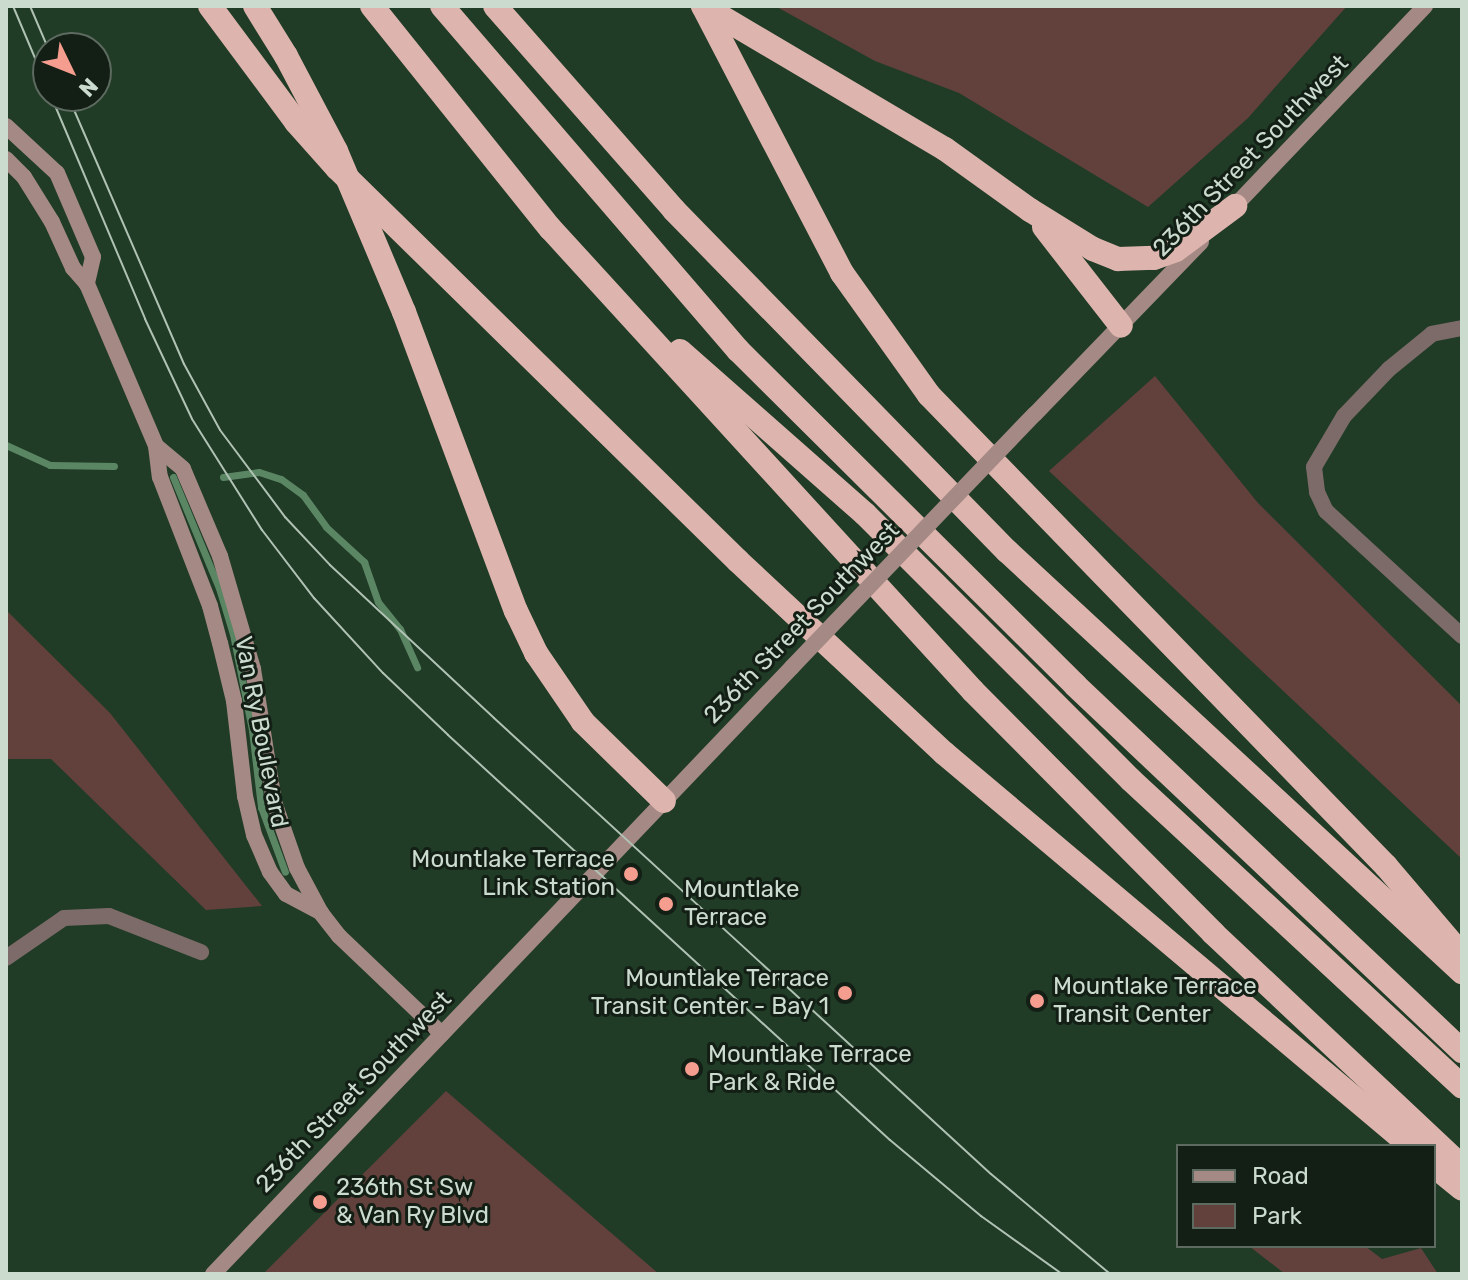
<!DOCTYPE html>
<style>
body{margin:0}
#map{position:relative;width:1468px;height:1280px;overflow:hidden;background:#203b26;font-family:Rubik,sans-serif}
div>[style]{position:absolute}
.green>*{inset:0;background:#62403b}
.stream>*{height:7px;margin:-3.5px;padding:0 3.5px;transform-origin:3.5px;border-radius:3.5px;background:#5b8664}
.street>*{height:16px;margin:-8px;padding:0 8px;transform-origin:8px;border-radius:8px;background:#7c6b68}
.secondary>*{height:16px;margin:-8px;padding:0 8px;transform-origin:8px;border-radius:8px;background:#a48984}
.highway>*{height:24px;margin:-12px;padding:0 12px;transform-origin:12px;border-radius:12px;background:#deb5ae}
.tram>*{height:2px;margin:-1px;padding:0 1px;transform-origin:1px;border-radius:1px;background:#b0c2b4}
.secondary-bridge>*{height:16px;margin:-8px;padding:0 8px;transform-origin:8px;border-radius:8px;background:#a48984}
.highway-bridge>*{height:24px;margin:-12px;padding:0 12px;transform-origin:12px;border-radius:12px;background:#deb5ae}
.dots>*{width:22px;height:22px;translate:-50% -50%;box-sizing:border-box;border:4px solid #131f15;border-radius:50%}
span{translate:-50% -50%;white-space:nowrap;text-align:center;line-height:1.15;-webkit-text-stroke:6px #131f15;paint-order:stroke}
.street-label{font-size:24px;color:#cbdbce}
.poi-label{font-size:24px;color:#cbdbce}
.right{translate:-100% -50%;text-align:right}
.left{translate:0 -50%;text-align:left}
.frame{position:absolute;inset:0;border:8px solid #cbdbce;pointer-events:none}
.legend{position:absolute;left:1176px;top:1144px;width:260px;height:104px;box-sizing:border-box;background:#131f15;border:2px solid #5d6a5f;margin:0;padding:10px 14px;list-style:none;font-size:24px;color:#cbdbce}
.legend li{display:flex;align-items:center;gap:16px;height:40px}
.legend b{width:40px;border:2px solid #5d6a5f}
.north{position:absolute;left:32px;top:32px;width:80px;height:80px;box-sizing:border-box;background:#131f15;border:2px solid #5d6a5f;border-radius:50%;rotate:133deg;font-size:22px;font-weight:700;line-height:32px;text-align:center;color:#cbdbce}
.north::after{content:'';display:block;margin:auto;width:28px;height:36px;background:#f59d8f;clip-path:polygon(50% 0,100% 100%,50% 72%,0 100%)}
</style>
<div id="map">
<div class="green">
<div style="clip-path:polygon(775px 6px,1347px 6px,1248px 118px,1148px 207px,959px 93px,875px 61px)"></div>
<div style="clip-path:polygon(1155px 376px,1258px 503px,1462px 706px,1462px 859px,1049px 471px)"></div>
<div style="clip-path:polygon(6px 610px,110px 713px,262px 906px,206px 910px,51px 759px,6px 759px)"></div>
<div style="clip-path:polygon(446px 1091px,659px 1274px,263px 1274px)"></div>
<div style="clip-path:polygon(1249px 1246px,1365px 1246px,1382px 1259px,1421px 1248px,1438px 1274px,1285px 1274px)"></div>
</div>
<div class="stream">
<div style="left:6px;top:445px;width:48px;rotate:24.4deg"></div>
<div style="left:50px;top:465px;width:64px;rotate:0.9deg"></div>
<div style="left:173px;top:477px;width:120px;rotate:67.5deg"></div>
<div style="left:219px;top:588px;width:48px;rotate:73.1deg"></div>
<div style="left:233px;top:634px;width:98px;rotate:78.8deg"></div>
<div style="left:252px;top:730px;width:78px;rotate:83.3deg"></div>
<div style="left:261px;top:807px;width:69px;rotate:69.7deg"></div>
<div style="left:223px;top:477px;width:36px;rotate:-8deg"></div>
<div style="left:259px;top:472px;width:23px;rotate:18deg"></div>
<div style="left:281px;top:479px;width:27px;rotate:36deg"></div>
<div style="left:303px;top:495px;width:39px;rotate:54deg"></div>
<div style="left:326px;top:527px;width:52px;rotate:42.6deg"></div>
<div style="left:364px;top:562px;width:42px;rotate:70.7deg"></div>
<div style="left:378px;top:602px;width:35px;rotate:51deg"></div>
<div style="left:400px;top:629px;width:42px;rotate:65.9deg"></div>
</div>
<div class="street">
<div style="left:1462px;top:328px;width:31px;rotate:169deg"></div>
<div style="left:1432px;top:334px;width:55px;rotate:140.9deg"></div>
<div style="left:1389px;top:369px;width:65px;rotate:133.8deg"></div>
<div style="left:1344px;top:416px;width:59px;rotate:120.5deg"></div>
<div style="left:1314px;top:467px;width:25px;rotate:83deg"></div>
<div style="left:1317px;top:492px;width:21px;rotate:65deg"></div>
<div style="left:1326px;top:511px;width:185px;rotate:42.6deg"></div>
<div style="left:6px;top:958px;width:70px;rotate:-34.6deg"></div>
<div style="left:64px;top:918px;width:45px;rotate:-2.5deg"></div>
<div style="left:109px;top:916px;width:99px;rotate:21.4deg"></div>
</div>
<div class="secondary">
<div style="left:6px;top:126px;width:69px;rotate:42.7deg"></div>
<div style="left:57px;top:173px;width:91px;rotate:66.8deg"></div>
<div style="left:93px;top:257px;width:28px;rotate:103deg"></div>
<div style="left:6px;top:159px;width:25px;rotate:45deg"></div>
<div style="left:24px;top:177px;width:53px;rotate:58.1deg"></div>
<div style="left:52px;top:222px;width:51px;rotate:65.5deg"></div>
<div style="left:73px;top:268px;width:21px;rotate:49deg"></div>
<div style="left:87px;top:284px;width:176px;rotate:66.9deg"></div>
<div style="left:156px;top:446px;width:31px;rotate:83deg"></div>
<div style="left:160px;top:477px;width:138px;rotate:68.8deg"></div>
<div style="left:210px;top:606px;width:38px;rotate:75deg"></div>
<div style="left:220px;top:643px;width:60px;rotate:76.4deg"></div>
<div style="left:234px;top:701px;width:96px;rotate:83.4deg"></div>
<div style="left:245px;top:796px;width:40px;rotate:77deg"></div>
<div style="left:254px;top:835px;width:40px;rotate:66.6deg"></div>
<div style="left:270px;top:872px;width:27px;rotate:54deg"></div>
<div style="left:286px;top:894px;width:40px;rotate:28deg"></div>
<div style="left:1230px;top:211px;width:283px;rotate:-46.4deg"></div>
<div style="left:1035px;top:414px;width:239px;rotate:-46deg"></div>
<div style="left:156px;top:446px;width:35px;rotate:40deg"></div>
<div style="left:183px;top:469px;width:95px;rotate:67deg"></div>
<div style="left:220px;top:556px;width:118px;rotate:73.7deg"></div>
<div style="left:253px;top:669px;width:135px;rotate:81deg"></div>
<div style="left:274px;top:802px;width:70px;rotate:70.8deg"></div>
<div style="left:297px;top:868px;width:51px;rotate:61.9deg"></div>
<div style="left:321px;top:913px;width:29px;rotate:52deg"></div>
<div style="left:339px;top:936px;width:142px;rotate:43.6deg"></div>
<div style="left:213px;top:1274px;width:839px;rotate:-46.35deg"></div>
</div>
<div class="highway">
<div style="left:210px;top:6px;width:144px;rotate:53.4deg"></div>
<div style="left:296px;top:122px;width:62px;rotate:48.3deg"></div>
<div style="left:337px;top:168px;width:561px;rotate:44.42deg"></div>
<div style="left:738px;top:561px;width:282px;rotate:43deg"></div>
<div style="left:944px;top:753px;width:610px;rotate:40.08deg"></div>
<div style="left:372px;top:6px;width:285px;rotate:51.3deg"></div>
<div style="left:550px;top:228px;width:627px;rotate:47.58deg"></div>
<div style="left:973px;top:691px;width:341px;rotate:45.2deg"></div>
<div style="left:1213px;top:933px;width:342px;rotate:43.2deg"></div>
<div style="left:442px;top:6px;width:454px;rotate:49.3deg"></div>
<div style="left:738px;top:350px;width:475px;rotate:44.8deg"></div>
<div style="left:1075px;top:685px;width:533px;rotate:43.4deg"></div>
<div style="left:495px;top:6px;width:271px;rotate:48.7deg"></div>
<div style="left:674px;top:210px;width:477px;rotate:45.7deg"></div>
<div style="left:1007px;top:551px;width:620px;rotate:42.78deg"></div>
<div style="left:703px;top:6px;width:301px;rotate:62.5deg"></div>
<div style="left:842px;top:273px;width:150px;rotate:54.5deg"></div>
<div style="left:929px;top:395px;width:656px;rotate:45.86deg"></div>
<div style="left:1386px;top:866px;width:114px;rotate:49.6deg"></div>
<div style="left:703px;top:6px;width:281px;rotate:30.6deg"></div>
<div style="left:945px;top:149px;width:105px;rotate:35.7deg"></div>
<div style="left:1030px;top:210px;width:74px;rotate:31.8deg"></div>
<div style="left:1093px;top:249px;width:27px;rotate:22deg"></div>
<div style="left:1118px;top:259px;width:36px;rotate:-2deg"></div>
<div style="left:1154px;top:258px;width:23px;rotate:-20deg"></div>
<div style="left:1176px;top:250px;width:74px;rotate:-36.7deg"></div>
<div style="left:1044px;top:227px;width:125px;rotate:52.1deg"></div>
<div style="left:404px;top:312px;width:319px;rotate:69.5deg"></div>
<div style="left:516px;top:611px;width:47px;rotate:64.5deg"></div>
<div style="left:536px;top:653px;width:83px;rotate:55.7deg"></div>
<div style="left:583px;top:722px;width:113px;rotate:44.3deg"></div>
<div style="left:680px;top:351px;width:247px;rotate:41.4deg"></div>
<div style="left:865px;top:514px;width:376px;rotate:45deg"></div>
<div style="left:1131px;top:780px;width:451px;rotate:42.8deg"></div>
<div style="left:1434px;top:1166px;width:36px;rotate:39deg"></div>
</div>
<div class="tram">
<div style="left:13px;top:6px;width:90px;rotate:67.1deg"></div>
<div style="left:30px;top:6px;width:46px;rotate:66.8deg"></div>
<div style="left:51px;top:96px;width:242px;rotate:67.1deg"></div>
<div style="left:145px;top:319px;width:110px;rotate:64.8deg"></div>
<div style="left:192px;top:419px;width:131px;rotate:57.8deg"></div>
<div style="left:262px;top:530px;width:86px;rotate:52.6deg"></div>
<div style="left:314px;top:598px;width:102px;rotate:47.4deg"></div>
<div style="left:383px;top:673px;width:90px;rotate:43.6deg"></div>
<div style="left:448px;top:735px;width:599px;rotate:42.5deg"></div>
<div style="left:890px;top:1140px;width:119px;rotate:39.9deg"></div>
<div style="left:981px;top:1216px;width:100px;rotate:35.6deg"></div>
<div style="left:68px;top:96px;width:292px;rotate:66.6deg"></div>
<div style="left:184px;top:364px;width:75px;rotate:61.4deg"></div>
<div style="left:220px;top:430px;width:109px;rotate:53.2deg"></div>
<div style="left:285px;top:517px;width:66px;rotate:46.8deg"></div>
<div style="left:330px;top:565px;width:224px;rotate:43deg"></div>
<div style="left:494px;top:718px;width:674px;rotate:42.54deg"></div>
<div style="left:991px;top:1174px;width:155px;rotate:40deg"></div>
</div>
<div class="secondary-bridge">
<div style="left:792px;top:667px;width:351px;rotate:-46.2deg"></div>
</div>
<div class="highway-bridge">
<div style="left:255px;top:6px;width:59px;rotate:58.2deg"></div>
<div style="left:286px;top:56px;width:107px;rotate:62.2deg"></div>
<div style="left:336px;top:151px;width:175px;rotate:67.1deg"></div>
</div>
<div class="dots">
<div style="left:631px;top:874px;background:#f59d8f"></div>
<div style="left:666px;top:904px;background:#f59d8f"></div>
<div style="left:845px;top:993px;background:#f59d8f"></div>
<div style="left:1037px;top:1001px;background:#f59d8f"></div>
<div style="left:692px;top:1069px;background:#f59d8f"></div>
<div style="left:320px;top:1202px;background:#f59d8f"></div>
</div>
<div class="street-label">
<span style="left:1251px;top:156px;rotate:-46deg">236th Street Southwest</span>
<span style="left:802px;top:623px;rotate:-46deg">236th Street Southwest</span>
<span style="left:261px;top:732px;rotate:79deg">Van Ry Boulevard</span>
<span style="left:354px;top:1092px;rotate:-46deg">236th Street Southwest</span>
</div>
<div class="poi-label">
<span class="right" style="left:615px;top:874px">Mountlake Terrace<br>Link Station</span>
<span class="left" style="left:684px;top:904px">Mountlake<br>Terrace</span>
<span class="right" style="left:829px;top:993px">Mountlake Terrace<br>Transit Center - Bay 1</span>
<span class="left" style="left:1053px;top:1001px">Mountlake Terrace<br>Transit Center</span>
<span class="left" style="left:708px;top:1069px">Mountlake Terrace<br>Park &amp; Ride</span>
<span class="left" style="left:336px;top:1202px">236th St Sw<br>&amp; Van Ry Blvd</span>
</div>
<div class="frame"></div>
<ul class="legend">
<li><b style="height:10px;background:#a48984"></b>Road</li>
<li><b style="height:22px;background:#62403b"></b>Park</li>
</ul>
<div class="north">N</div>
</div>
